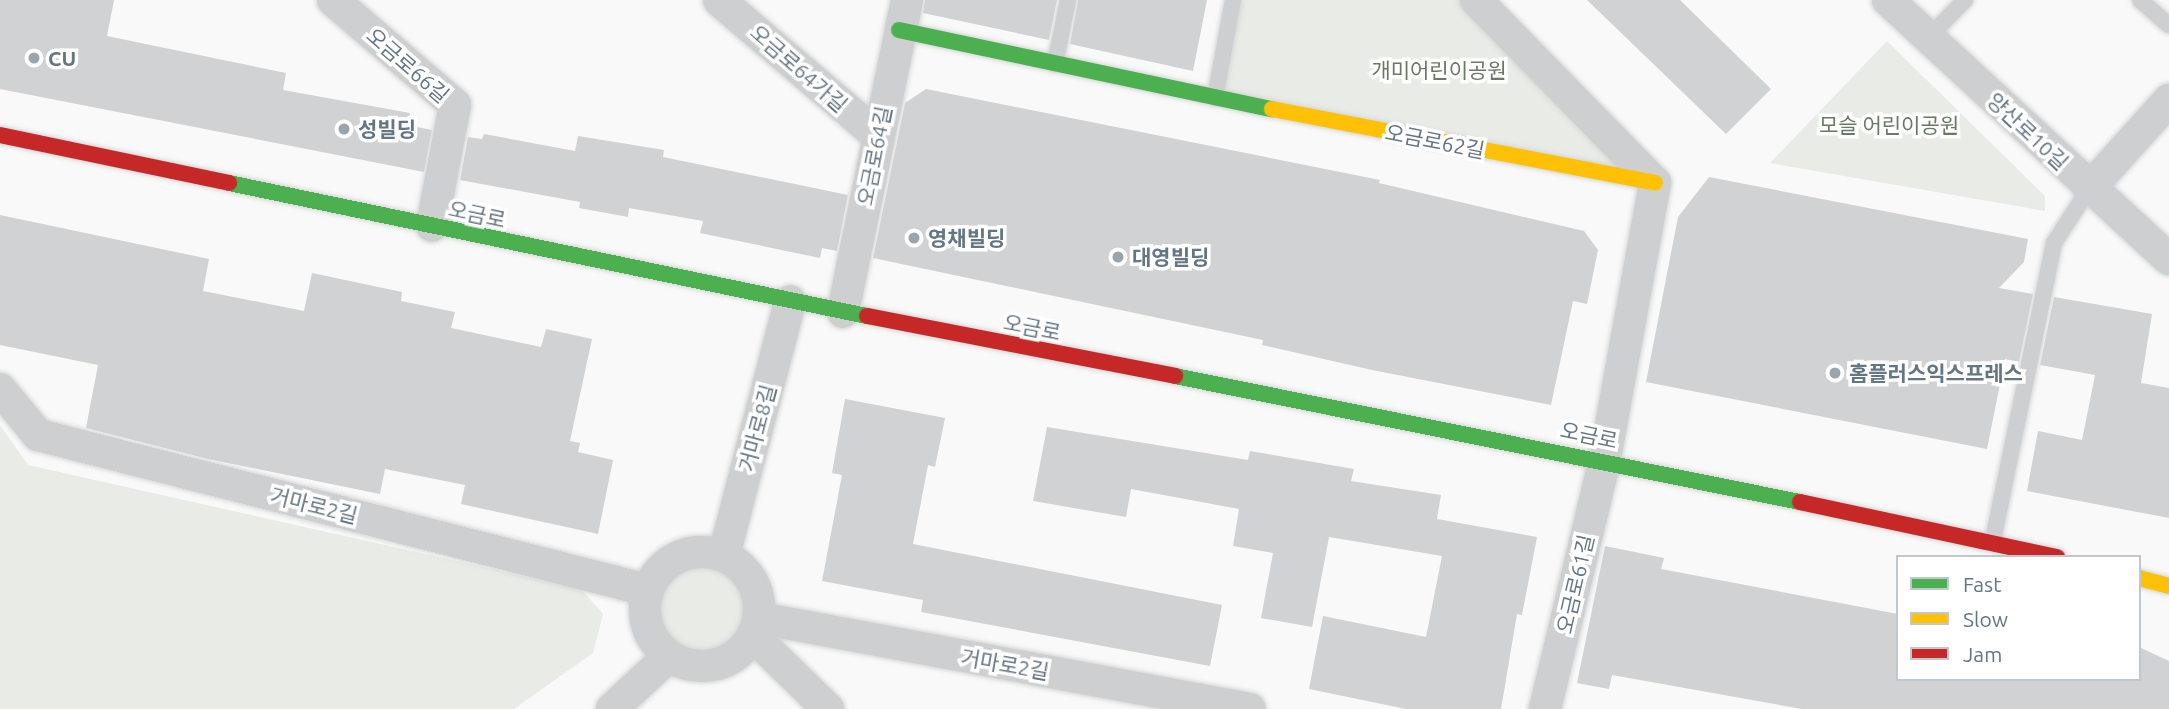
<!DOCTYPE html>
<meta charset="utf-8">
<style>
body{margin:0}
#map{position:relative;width:2169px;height:709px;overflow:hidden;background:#f9f9f9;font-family:Ubuntu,"Noto Sans KR",sans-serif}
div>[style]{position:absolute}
.green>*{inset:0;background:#e8ebe6}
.round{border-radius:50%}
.building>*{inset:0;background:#d0d2d3}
.roads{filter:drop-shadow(0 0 2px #d5d6d7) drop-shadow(0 0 2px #d5d6d7)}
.lane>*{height:16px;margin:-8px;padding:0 8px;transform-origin:8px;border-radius:8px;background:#cecfd0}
.street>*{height:32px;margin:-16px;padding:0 16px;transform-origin:16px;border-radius:16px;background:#cecfd0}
.street>.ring{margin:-16px;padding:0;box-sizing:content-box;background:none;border:32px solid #cecfd0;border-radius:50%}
.fast>*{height:16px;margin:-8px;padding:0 8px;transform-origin:8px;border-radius:8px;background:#4caf50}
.slow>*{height:16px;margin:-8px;padding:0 8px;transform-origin:8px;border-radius:8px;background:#ffc107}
.jam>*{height:16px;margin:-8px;padding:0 8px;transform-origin:8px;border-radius:8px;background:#c62828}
.dots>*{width:19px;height:19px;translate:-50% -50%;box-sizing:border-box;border:4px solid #fff;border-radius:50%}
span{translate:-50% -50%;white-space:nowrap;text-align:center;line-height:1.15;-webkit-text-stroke:7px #fff;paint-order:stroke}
.poi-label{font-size:21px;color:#657683;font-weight:700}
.left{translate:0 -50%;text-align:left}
.street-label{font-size:21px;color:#657683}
.park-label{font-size:21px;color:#687a64}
.legend{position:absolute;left:1896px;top:555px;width:245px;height:126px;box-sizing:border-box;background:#fff;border:2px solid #c1c8cd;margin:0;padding:9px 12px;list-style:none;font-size:21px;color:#657683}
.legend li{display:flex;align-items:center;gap:14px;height:35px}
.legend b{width:35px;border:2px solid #c1c8cd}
</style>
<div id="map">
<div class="green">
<div style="clip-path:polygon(1233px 0,1476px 0,1655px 183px,1215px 98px)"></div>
<div style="clip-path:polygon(1887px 41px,2045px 196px,2045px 211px,1770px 163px)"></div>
<div style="clip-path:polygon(0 425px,28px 465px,581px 589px,603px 614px,593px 653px,514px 709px,0 709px)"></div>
<div class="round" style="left:653px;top:559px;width:98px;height:98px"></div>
</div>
<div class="building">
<div style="clip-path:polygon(0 0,114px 0,107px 36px,286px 73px,283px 90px,410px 113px,407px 125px,432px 130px,424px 172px,0 89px)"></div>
<div style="clip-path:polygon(925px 0,1057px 0,1049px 40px,923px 13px)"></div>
<div style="clip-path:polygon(1078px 0,1207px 0,1193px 71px,1070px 44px)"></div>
<div style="clip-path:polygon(1587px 0,1680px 0,1771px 89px,1726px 134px)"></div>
<div style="clip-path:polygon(926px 89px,1380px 180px,1379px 183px,1584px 231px,1598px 250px,1587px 304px,1573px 301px,1551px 405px,1372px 370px,1262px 345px,1263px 340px,873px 258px,905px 103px)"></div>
<div style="clip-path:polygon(484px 134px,575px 151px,578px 136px,664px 150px,663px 157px,848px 195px,837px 251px,822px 248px,820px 258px,700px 233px,703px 221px,629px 208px,628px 217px,579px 208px,580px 202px,460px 180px,468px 137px,482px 139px)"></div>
<div style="clip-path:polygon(1709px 177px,2028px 239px,2024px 262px,1999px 288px,2033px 294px,2019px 362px,2005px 359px,1987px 449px,1646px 382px,1678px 217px)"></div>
<div style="clip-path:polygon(0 215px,209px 259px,203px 291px,304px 311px,312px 273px,402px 292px,401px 301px,455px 312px,451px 328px,541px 347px,546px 329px,592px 339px,570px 441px,580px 443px,578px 452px,613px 460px,598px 534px,461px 504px,465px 485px,385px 469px,380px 494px,208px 459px,86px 428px,98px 365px,0 345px)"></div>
<div style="clip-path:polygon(2054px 297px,2152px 314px,2141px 383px,2169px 388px,2169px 518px,2027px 491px,2038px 431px,2082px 440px,2095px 375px,2040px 365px)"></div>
<div style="clip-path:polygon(845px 399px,945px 418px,935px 467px,928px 465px,913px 544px,1222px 605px,1210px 666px,921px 612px,923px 600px,822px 581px,842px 475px,832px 473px)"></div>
<div style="clip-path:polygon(1047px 427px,1248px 460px,1250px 451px,1354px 469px,1351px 481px,1441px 495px,1437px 519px,1537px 537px,1522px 615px,1517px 614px,1501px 709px,1406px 709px,1309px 689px,1323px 616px,1426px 637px,1442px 556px,1329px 537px,1312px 627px,1261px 618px,1273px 553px,1233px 546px,1239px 509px,1131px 489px,1126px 517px,1033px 501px)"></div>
<div style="clip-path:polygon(1605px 546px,1664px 558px,1661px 569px,1898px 614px,1898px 679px,2139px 679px,2139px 647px,2169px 661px,2169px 709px,1802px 709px,1612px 675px,1609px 689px,1577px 683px)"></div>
</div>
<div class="roads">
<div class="lane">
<div style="left:2140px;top:0;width:38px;rotate:41deg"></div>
<div style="left:1929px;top:37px;width:52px;rotate:-45.8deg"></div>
<div style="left:1055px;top:64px;width:65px;rotate:-78.5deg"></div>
<div style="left:1215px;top:98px;width:100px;rotate:-79.6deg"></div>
<div style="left:1993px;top:540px;width:303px;rotate:-78.4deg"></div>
<div style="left:2054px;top:243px;width:64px;rotate:-57.1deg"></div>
</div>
<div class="street">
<div style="left:333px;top:0;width:161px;rotate:40.7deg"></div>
<div style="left:455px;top:105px;width:123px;rotate:100.8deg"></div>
<div style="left:719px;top:0;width:209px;rotate:40.5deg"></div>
<div style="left:1476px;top:0;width:256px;rotate:45.6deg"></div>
<div style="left:1655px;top:183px;width:280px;rotate:100.3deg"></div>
<div style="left:1605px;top:459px;width:257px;rotate:103.5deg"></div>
<div style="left:1888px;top:0;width:382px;rotate:42.7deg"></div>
<div style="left:2089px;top:189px;width:120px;rotate:-48deg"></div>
<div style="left:843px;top:312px;width:318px;rotate:-78.4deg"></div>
<div style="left:0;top:389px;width:60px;rotate:50.4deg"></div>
<div style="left:38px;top:435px;width:628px;rotate:14.28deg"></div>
<div class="ring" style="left:645px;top:552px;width:82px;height:82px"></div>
<div style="left:724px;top:555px;width:262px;rotate:-75.4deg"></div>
<div style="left:759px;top:618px;width:499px;rotate:10.5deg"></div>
<div style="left:753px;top:636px;width:105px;rotate:44.2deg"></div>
<div style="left:612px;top:709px;width:78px;rotate:-42.9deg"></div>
</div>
<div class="fast">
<div style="left:899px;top:30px;width:381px;rotate:12deg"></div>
<div style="left:229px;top:183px;width:652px;rotate:11.78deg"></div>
<div style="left:1175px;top:376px;width:638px;rotate:11.4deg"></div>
</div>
<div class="slow">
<div style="left:1272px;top:109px;width:390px;rotate:10.9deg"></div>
<div style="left:2139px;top:578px;width:31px;rotate:15deg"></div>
</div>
<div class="jam">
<div style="left:0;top:135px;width:234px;rotate:11.8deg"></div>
<div style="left:867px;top:316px;width:314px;rotate:11deg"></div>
<div style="left:1800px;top:502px;width:263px;rotate:12.1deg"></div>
</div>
</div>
<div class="dots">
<div style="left:34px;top:58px;background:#99a4ac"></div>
<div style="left:344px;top:129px;background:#99a4ac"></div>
<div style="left:914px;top:238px;background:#99a4ac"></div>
<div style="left:1118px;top:257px;background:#99a4ac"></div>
<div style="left:1835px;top:373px;background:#99a4ac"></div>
</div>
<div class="poi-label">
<span class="left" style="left:48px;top:58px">CU</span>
<span class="left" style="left:358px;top:129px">성빌딩</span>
<span class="left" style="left:928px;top:238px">영채빌딩</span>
<span class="left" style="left:1132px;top:257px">대영빌딩</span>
<span class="left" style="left:1849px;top:373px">홈플러스익스프레스</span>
</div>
<div class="street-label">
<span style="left:408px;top:65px;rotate:41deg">오금로66길</span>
<span style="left:799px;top:68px;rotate:41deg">오금로64가길</span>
<span style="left:2028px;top:131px;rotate:43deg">양산로10길</span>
<span style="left:1435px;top:141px;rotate:11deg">오금로62길</span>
<span style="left:874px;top:156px;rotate:-79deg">오금로64길</span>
<span style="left:477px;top:214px;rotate:12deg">오금로</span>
<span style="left:1032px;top:327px;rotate:11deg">오금로</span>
<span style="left:757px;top:428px;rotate:-75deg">거마로8길</span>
<span style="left:1589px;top:435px;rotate:12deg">오금로</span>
<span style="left:314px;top:505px;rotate:14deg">거마로2길</span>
<span style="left:1575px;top:584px;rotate:-77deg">오금로61길</span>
<span style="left:1005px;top:664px;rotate:10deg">거마로2길</span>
</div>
<div class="park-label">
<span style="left:1439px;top:70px">개미어린이공원</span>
<span style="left:1889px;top:125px">모슬 어린이공원</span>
</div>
<ul class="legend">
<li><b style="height:9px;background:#4caf50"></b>Fast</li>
<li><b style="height:9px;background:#ffc107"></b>Slow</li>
<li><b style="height:9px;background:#c62828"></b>Jam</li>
</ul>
</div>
